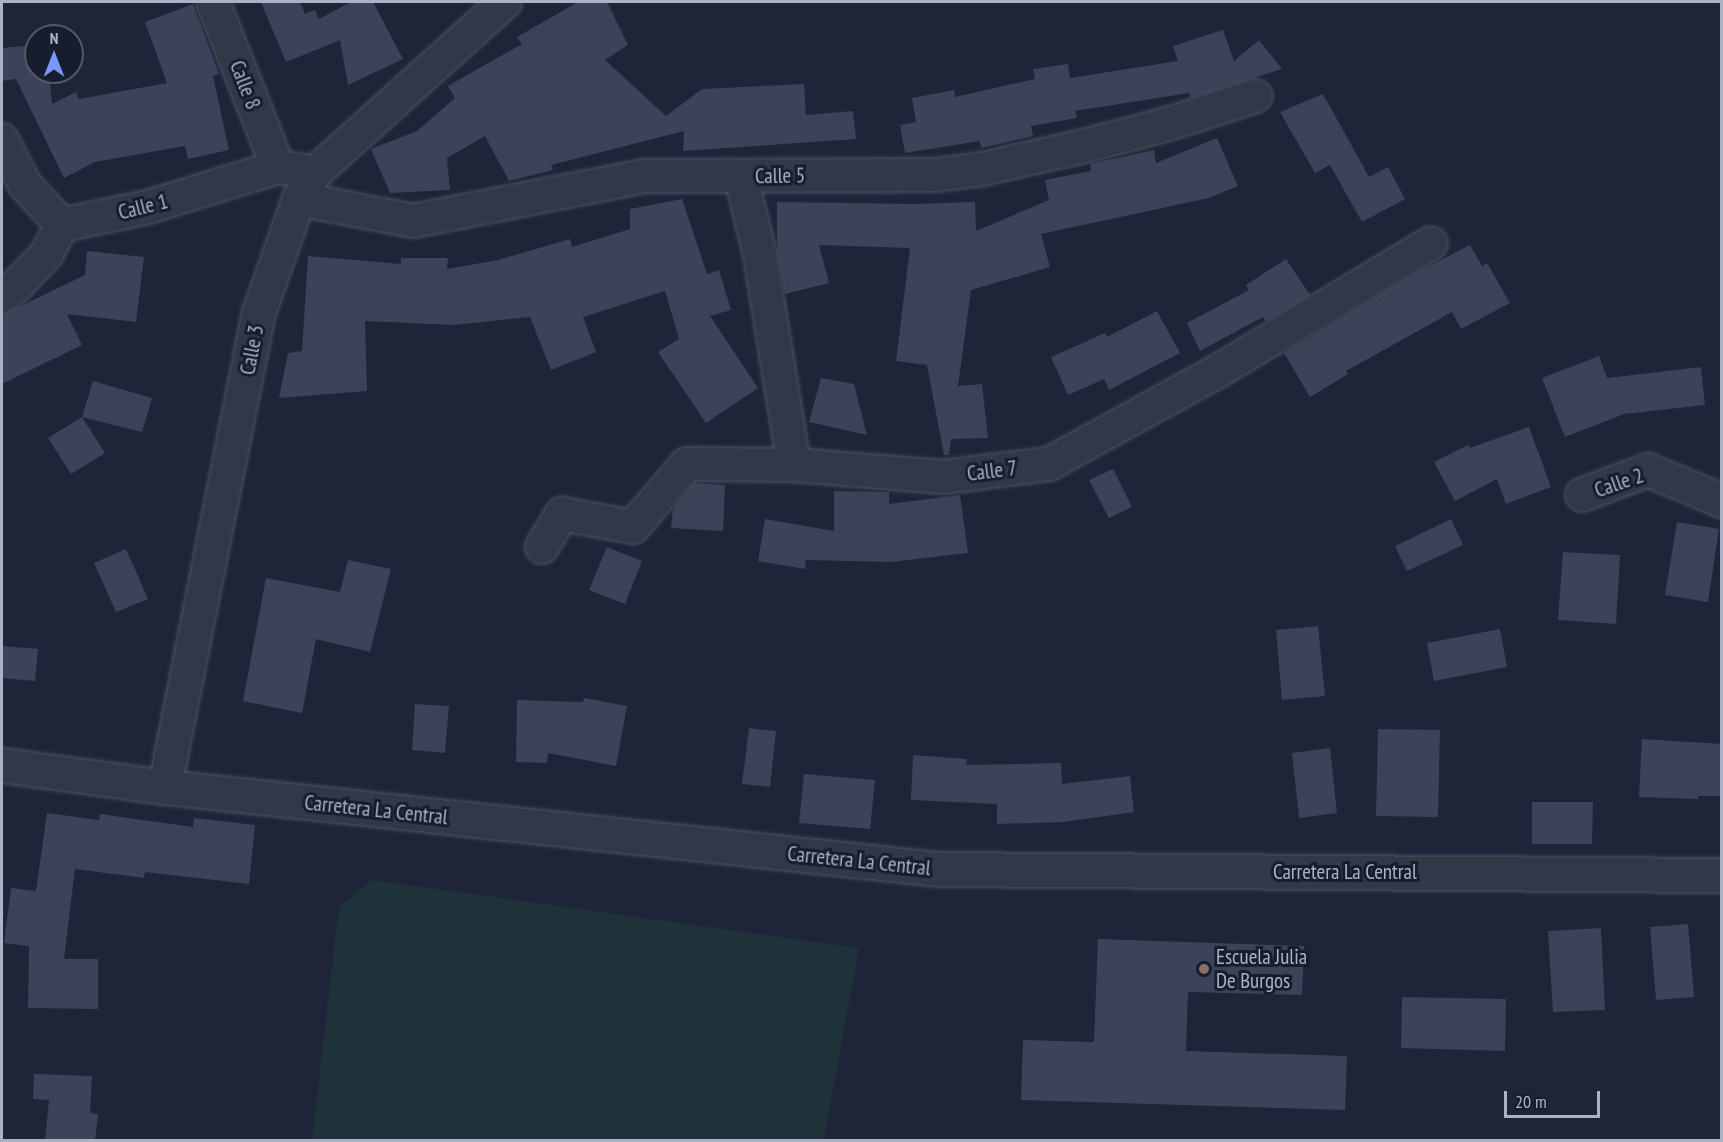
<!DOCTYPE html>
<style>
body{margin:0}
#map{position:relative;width:1723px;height:1142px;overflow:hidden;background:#1e2538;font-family:"PT Sans Narrow",sans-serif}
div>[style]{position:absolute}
.green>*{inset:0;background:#203239}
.building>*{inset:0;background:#3a4358}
.roads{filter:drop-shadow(0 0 2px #4c5263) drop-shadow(0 0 2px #4c5263)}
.minor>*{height:32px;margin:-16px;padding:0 16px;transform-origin:16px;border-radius:16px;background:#323848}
.tertiary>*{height:33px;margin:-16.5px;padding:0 16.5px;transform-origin:16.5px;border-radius:16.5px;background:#323848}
.dots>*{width:16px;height:16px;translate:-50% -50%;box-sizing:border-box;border:3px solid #181d2d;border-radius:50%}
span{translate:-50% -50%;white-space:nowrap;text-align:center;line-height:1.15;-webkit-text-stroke:6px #181d2d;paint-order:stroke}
.street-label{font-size:21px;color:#acb2c5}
.poi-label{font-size:21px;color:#acb2c5}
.left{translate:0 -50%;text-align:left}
.frame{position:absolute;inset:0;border:3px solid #acb2c5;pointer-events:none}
.north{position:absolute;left:24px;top:24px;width:60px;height:60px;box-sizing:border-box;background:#181d2d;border:2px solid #53596a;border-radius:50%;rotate:0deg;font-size:16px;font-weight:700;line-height:24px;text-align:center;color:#acb2c5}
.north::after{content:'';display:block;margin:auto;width:21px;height:27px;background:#7898fe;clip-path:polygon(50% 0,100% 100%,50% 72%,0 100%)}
.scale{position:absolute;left:1504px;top:1091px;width:96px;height:27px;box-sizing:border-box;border:3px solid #acb2c5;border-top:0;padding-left:8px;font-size:18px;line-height:21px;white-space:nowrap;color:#acb2c5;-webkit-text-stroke:4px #181d2d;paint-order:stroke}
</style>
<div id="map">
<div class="green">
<div style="clip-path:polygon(372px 880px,859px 948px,824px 1140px,312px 1140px,339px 907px)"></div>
</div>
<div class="building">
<div style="clip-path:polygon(261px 2px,300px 2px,305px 14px,315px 10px,319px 19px,351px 2px,373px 2px,403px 59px,348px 85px,340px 40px,286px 62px)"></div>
<div style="clip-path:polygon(578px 2px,607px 2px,628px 45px,605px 60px,666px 116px,702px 89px,804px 84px,806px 115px,853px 111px,856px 139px,683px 151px,684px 131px,551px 165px,553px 170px,509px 181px,485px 136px,447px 158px,450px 190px,390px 193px,371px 149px,417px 131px,455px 98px,448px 86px,522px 44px,517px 37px)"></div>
<div style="clip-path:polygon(193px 4px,219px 74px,213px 76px,229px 150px,188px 159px,185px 146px,95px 162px,64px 178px,16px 79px,2px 81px,2px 48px,36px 45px,36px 72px,49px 72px,52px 104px,76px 92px,79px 99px,167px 83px,145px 22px)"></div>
<div style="clip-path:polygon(1223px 30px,1234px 61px,1259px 40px,1282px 69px,1191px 98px,1189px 93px,1075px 111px,1077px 118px,1031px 126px,1033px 136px,981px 148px,980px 141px,905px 153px,900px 125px,916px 122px,912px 98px,954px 90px,955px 97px,1035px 79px,1033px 69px,1068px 64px,1070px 78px,1178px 61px,1173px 46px)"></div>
<div style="clip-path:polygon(1323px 94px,1369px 177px,1388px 167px,1405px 199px,1362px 222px,1330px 165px,1315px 173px,1280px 112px)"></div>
<div style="clip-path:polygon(1217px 138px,1238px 186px,1209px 198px,1041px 234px,1050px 267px,971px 290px,958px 386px,982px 384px,988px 438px,951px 439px,949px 455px,944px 455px,927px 365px,896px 361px,910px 248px,819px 245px,829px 283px,785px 294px,777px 248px,777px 202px,914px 204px,975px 202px,976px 231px,1049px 200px,1045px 180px,1091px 171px,1090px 164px,1154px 150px,1156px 163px)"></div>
<div style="clip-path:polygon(682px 199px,707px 274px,719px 270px,731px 310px,710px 316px,758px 388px,706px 423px,658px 352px,679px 339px,665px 291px,583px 317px,596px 352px,551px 370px,530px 317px,454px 325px,365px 321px,367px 391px,279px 398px,288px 353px,302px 351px,308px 256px,401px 264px,401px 258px,448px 258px,447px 269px,498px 260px,570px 239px,572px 247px,630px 229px,630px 209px)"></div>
<div style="clip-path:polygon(1470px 245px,1482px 266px,1487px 263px,1510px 303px,1461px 329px,1452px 312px,1346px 371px,1348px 374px,1310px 397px,1284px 353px,1418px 272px)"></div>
<div style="clip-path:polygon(87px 251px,144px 257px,136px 322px,67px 314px,82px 345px,2px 384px,2px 315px,85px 275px)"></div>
<div style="clip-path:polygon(1286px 259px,1310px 295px,1266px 321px,1263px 317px,1200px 351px,1187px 323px,1249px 290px,1246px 285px)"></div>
<div style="clip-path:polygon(1157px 311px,1180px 353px,1109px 390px,1104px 379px,1068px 395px,1051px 357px,1105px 333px,1107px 337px)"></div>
<div style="clip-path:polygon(1599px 356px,1607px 378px,1701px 367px,1705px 405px,1624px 414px,1565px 437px,1542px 378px)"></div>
<div style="clip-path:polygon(821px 378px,854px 384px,867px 435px,809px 422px)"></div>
<div style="clip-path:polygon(93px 381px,152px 398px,142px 432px,82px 417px)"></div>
<div style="clip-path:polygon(82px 417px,105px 453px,71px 474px,48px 438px)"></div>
<div style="clip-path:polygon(1529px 427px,1551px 487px,1506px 504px,1497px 479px,1455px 501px,1434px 462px,1468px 445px,1470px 448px)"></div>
<div style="clip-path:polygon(1113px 469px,1132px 507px,1109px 518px,1089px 480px)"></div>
<div style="clip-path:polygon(694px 483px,725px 485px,723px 531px,671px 528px,673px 509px)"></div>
<div style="clip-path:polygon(834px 491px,889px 492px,889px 504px,960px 495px,968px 553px,890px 562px,806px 560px,805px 569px,758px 561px,765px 519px,834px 531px)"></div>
<div style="clip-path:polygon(1451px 519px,1463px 545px,1407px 571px,1395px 546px)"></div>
<div style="clip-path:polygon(1677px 522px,1719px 529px,1708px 602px,1665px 595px)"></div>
<div style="clip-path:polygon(607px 547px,642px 561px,625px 604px,589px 590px)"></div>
<div style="clip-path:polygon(126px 549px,148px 599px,116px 612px,94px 563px)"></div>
<div style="clip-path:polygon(1563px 552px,1620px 555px,1616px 624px,1558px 620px)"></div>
<div style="clip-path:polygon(348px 560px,391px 569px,370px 652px,316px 639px,302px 713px,243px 701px,266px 578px,340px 592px)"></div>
<div style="clip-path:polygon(1318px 626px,1325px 696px,1282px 700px,1276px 630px)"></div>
<div style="clip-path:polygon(1500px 629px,1507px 667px,1434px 681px,1427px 643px)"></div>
<div style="clip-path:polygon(2px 646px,38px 649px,35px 681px,2px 678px)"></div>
<div style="clip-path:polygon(584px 698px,627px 706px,616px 766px,548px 753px,547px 763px,516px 762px,517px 700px,583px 702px)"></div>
<div style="clip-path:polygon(415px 704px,449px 706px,445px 753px,412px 750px)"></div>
<div style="clip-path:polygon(749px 728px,776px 731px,770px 787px,742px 784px)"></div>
<div style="clip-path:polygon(1378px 729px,1440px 730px,1438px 817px,1376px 816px)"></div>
<div style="clip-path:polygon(1642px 739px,1722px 744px,1722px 796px,1698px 796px,1698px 799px,1639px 797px)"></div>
<div style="clip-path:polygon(1330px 748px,1337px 813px,1299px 818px,1292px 753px)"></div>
<div style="clip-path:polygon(913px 755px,967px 759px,966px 765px,1061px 763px,1062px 784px,1130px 776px,1134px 812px,1063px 822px,997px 824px,997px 804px,911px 800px)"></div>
<div style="clip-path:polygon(804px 774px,875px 780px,870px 829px,799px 823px)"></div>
<div style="clip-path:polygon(1532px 802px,1593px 802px,1592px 844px,1532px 844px)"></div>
<div style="clip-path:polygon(47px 813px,99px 820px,100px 814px,193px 827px,194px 818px,255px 825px,249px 884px,145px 872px,144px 878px,75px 869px,64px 959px,98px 959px,98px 1009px,28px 1008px,29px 946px,4px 943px,11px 888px,36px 891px)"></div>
<div style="clip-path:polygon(1688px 924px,1694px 997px,1656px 1000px,1650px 927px)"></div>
<div style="clip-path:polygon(1601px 928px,1605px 1010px,1553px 1012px,1548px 931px)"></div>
<div style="clip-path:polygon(1098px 939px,1304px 946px,1302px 995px,1188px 992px,1186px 1051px,1347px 1056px,1345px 1110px,1021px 1100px,1023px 1040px,1094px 1042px)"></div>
<div style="clip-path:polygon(1402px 997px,1506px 999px,1505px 1051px,1401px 1048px)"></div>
<div style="clip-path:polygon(34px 1074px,92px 1076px,90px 1113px,98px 1114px,95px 1140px,45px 1140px,49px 1100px,33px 1099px)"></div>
</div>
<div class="roads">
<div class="minor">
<div style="left:213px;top:2px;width:177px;rotate:68.5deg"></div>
<div style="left:2px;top:140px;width:51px;rotate:62.9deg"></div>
<div style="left:25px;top:185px;width:54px;rotate:47.2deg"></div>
<div style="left:741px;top:177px;width:80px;rotate:76.3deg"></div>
<div style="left:760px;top:255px;width:213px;rotate:80.8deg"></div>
<div style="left:299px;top:199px;width:116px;rotate:10.9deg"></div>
<div style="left:413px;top:221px;width:235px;rotate:-11deg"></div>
<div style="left:644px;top:176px;width:292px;rotate:-0.2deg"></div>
<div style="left:936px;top:175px;width:46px;rotate:-7.4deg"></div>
<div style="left:982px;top:169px;width:105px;rotate:-12.7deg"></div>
<div style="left:1084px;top:146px;width:87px;rotate:-14.7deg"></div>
<div style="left:1168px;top:124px;width:92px;rotate:-17.7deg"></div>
<div style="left:2px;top:296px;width:14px;rotate:-34deg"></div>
<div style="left:14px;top:288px;width:46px;rotate:-45.9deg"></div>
<div style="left:46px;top:255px;width:34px;rotate:-62deg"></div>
<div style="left:62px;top:225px;width:88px;rotate:-11.8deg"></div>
<div style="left:148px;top:207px;width:136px;rotate:-17.1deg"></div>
<div style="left:278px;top:167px;width:37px;rotate:9deg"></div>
<div style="left:1582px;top:495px;width:71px;rotate:-20.7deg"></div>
<div style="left:1648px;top:470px;width:80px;rotate:22.7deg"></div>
<div style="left:542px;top:547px;width:39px;rotate:-59deg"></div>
<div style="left:562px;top:514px;width:72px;rotate:10.4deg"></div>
<div style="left:633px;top:527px;width:83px;rotate:-49.4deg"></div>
<div style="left:687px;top:464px;width:107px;rotate:0.5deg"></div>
<div style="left:794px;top:465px;width:150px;rotate:4.6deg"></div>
<div style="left:944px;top:477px;width:106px;rotate:-7.1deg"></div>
<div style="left:1049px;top:464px;width:195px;rotate:-28.8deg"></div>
<div style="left:1220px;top:370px;width:246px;rotate:-31deg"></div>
<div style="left:165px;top:787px;width:483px;rotate:-78.8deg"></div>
<div style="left:259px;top:313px;width:121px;rotate:-70.7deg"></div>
<div style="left:299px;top:199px;width:31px;rotate:-58deg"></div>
<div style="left:315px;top:173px;width:256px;rotate:-42deg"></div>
</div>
<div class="tertiary">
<div style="left:2px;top:765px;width:164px;rotate:7.7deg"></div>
<div style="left:165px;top:787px;width:776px;rotate:6.06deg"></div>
<div style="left:937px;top:869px;width:785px;rotate:0.44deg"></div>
</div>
</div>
<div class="dots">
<div style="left:1204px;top:969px;background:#8d6e63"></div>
</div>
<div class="street-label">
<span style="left:245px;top:85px;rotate:69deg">Calle 8</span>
<span style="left:780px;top:176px;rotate:-1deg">Calle 5</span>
<span style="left:143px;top:207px;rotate:-14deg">Calle 1</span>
<span style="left:252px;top:350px;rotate:-79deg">Calle 3</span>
<span style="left:992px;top:471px;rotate:-7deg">Calle 7</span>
<span style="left:1619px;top:483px;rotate:-19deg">Calle 2</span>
<span style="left:376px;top:810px;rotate:6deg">Carretera La Central</span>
<span style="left:859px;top:861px;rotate:6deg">Carretera La Central</span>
<span style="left:1345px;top:872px">Carretera La Central</span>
</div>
<div class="poi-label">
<span class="left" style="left:1216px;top:969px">Escuela Julia<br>De Burgos</span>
</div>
<div class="frame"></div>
<div class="north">N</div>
<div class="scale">20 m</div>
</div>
